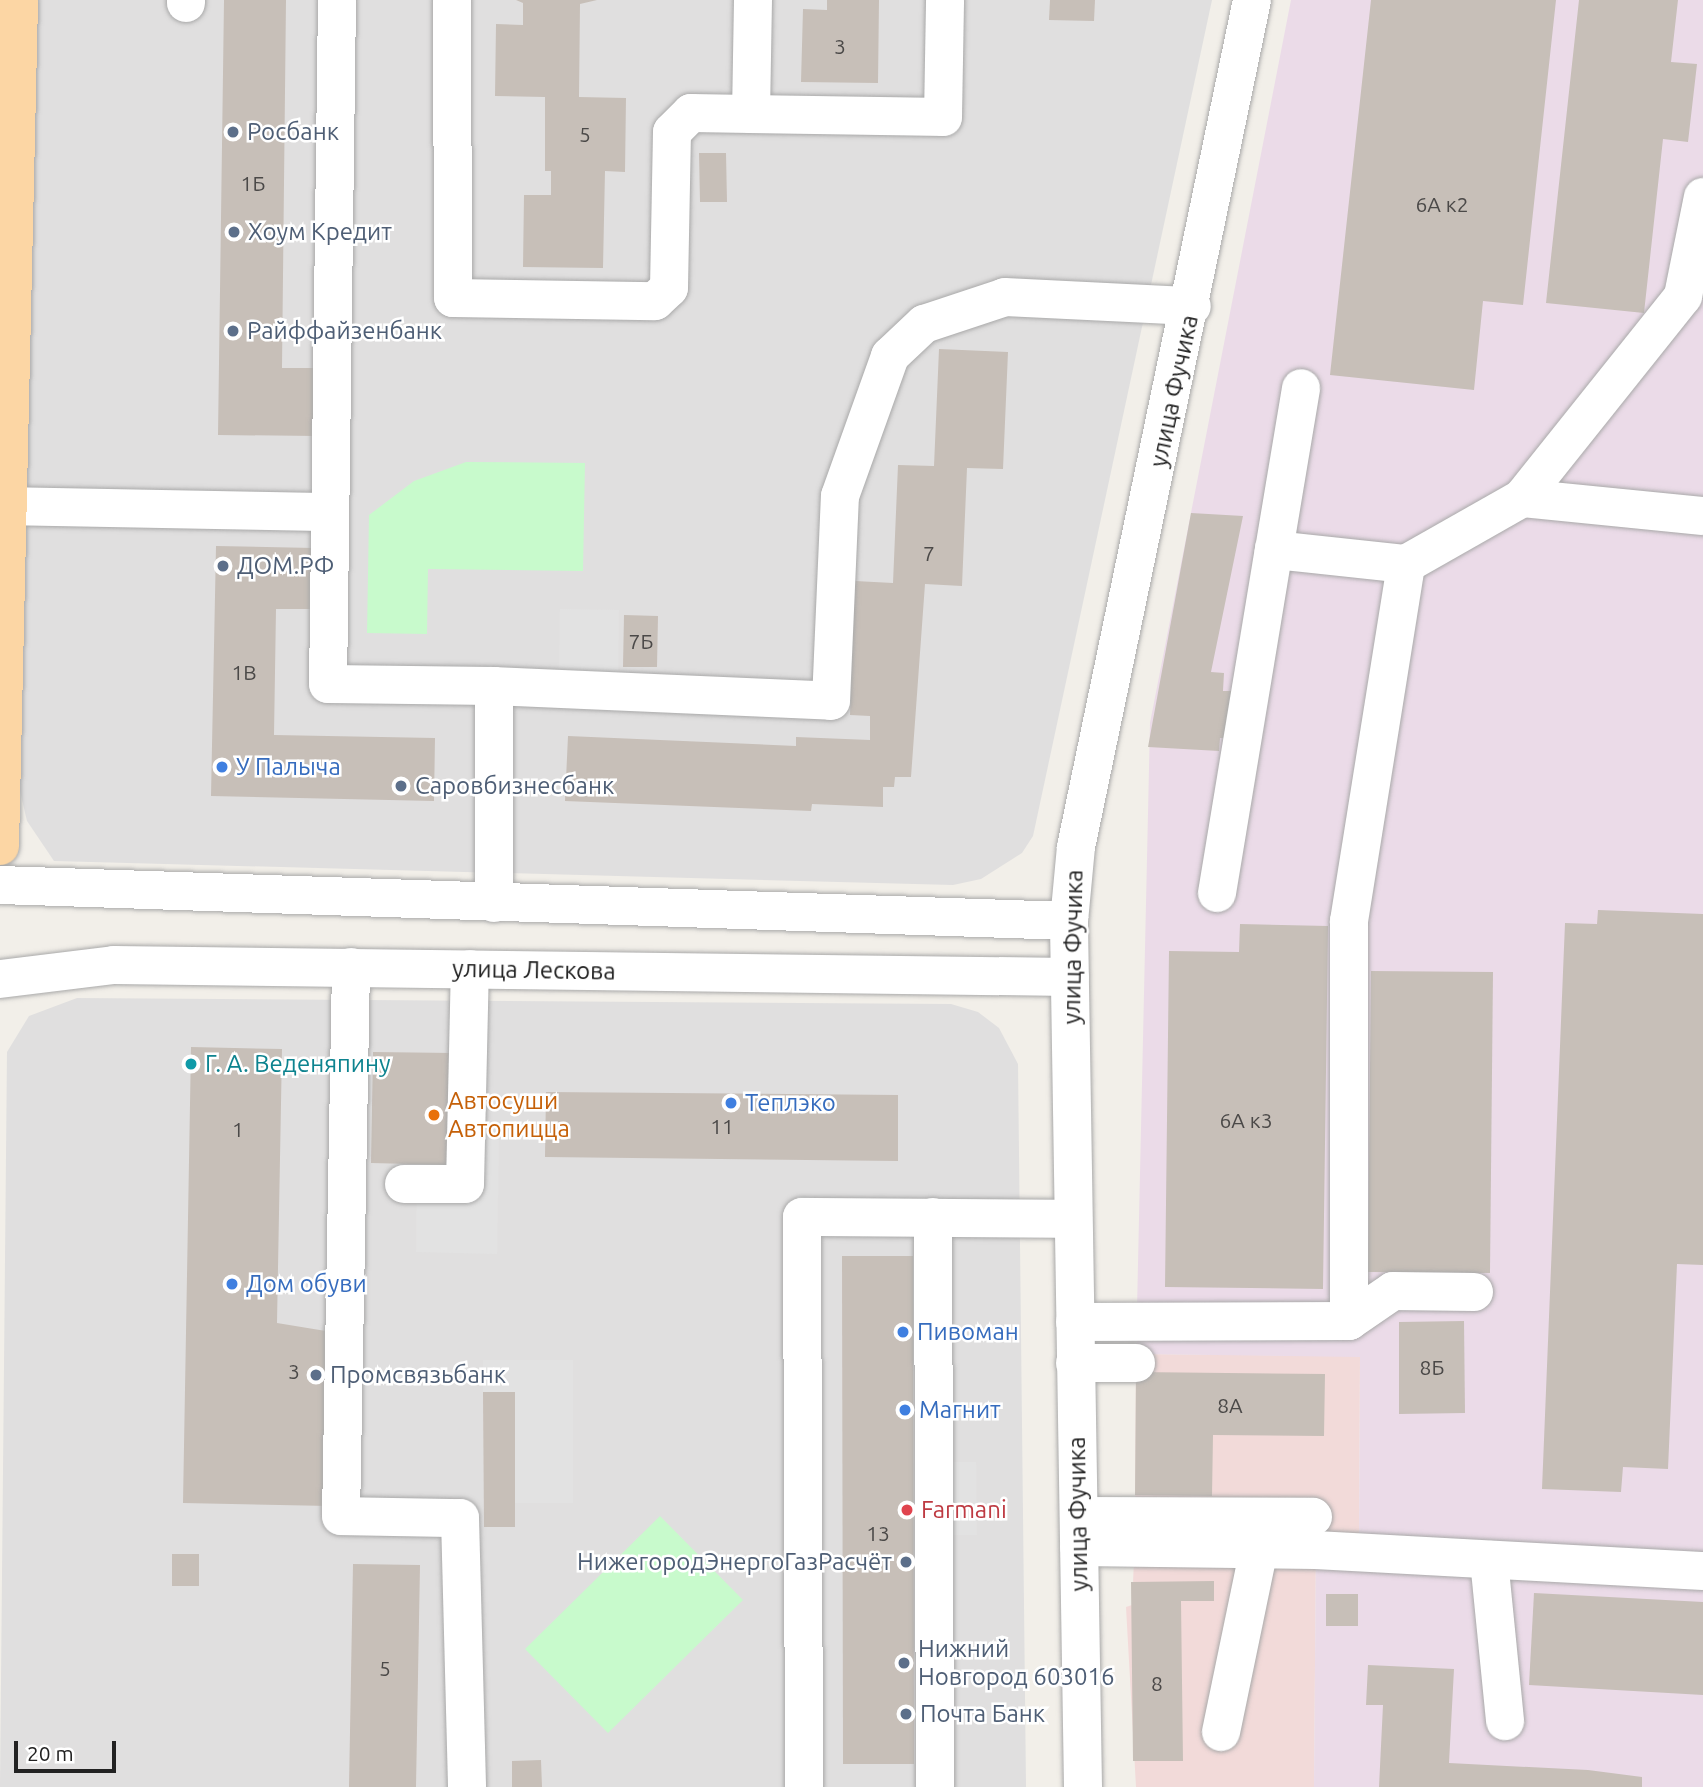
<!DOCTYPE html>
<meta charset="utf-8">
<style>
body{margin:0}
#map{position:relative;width:1703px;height:1787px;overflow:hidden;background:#f2efe9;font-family:Ubuntu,sans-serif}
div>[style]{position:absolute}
.residential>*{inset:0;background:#e0dfdf}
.commercial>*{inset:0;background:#f2dad9}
.industrial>*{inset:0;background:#ebdbe8}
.park>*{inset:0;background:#c8facc}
.parking>*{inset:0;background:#e2e2e2}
.building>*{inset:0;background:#c7bfb8}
.roads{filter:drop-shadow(0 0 2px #a9a9a9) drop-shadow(0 0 2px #a9a9a9)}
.minor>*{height:38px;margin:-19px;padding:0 19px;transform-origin:19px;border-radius:19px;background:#fff}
.major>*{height:38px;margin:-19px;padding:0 19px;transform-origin:19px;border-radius:19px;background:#fcd6a4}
.dots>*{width:19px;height:19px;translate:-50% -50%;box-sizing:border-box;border:4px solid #fff;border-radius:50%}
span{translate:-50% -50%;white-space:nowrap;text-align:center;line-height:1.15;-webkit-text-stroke:5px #fff;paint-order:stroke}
.number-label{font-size:21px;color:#4b4948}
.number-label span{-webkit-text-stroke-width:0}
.service-label{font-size:24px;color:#4e5e75}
.left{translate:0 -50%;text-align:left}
.right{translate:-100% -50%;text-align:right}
.street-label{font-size:24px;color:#222}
.shop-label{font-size:24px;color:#366cbe}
.culture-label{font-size:24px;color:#0d838f}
.food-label{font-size:24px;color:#c56008}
.health-label{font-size:24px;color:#be3a42}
.scale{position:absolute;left:14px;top:1741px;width:102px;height:32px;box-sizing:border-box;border:4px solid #222;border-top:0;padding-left:9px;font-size:21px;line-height:24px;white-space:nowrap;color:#222;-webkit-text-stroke:5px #fff;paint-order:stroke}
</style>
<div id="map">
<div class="residential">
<div style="clip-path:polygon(30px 0,1212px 0,1033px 836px,1022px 853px,981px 879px,953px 885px,54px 861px,27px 821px,20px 791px)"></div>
<div style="clip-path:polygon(77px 998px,951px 1004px,978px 1012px,999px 1028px,1018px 1064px,1026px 1787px,0 1787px,7px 1052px,29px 1016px)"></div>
</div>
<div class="commercial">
<div style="clip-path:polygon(1136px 1354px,1360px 1356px,1359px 1541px,1316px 1541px,1314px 1787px,1136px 1787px,1126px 1607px,1132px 1605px,1135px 1538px)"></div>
</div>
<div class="industrial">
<div style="clip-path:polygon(1291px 0,1703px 0,1703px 1787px,1314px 1787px,1316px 1540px,1359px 1540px,1360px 1357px,1136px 1354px,1150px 723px)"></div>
</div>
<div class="park">
<div style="clip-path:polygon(466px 462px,585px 463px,583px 571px,428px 569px,427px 634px,367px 633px,369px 515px,414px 481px)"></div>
<div style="clip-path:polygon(660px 1516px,743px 1600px,608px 1733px,525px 1649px)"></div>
</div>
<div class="parking">
<div style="clip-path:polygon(560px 609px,619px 610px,618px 676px,559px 675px)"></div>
<div style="clip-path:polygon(452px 1139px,499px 1140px,497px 1254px,416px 1252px,417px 1164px)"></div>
<div style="clip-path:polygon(483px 1360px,573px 1360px,573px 1503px,515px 1503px,515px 1392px,483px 1392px)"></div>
<div style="clip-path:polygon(950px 1462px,976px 1462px,977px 1535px,950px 1535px)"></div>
</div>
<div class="building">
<div style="clip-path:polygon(224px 0,286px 0,282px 368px,318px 368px,317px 436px,218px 435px)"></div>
<div style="clip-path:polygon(516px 0,597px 0,580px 4px,579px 97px,626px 98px,625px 172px,605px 171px,603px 268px,523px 267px,524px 195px,551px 195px,551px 171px,545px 171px,545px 97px,495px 96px,496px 24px,523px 25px,523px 3px)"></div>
<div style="clip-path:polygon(827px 0,879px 0,878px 83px,801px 82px,803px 9px,827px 10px)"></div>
<div style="clip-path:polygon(1050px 0,1095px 0,1094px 21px,1049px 20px)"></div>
<div style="clip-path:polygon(1371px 0,1556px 0,1523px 305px,1483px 301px,1474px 390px,1330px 375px)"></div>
<div style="clip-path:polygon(1579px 0,1678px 0,1671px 62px,1697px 64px,1688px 142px,1663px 139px,1644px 313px,1546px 303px)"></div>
<div style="clip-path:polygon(699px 153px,726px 153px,727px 202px,700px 202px)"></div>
<div style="clip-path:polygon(939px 349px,1008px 352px,1003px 469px,967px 468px,962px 586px,925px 584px,911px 777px,895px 777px,894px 787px,883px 787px,883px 807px,812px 804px,811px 811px,565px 801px,568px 736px,796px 746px,796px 737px,870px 740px,870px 716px,850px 715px,855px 581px,893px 583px,898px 465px,934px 466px)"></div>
<div style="clip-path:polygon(1191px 513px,1243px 516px,1211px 672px,1224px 673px,1223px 691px,1233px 691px,1230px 738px,1220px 738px,1219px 751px,1148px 747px)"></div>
<div style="clip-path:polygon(216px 546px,314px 548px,313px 609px,276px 609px,274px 735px,435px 738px,434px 801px,211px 796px)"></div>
<div style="clip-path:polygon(624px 615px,658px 616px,657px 667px,623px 667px)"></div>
<div style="clip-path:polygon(1598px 910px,1703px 914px,1703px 1265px,1677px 1264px,1668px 1469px,1623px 1467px,1621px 1492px,1542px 1489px,1565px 923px,1597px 924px)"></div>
<div style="clip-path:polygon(1240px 924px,1328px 926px,1323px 1289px,1165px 1287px,1169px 951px,1239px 952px)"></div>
<div style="clip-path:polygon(1371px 971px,1493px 972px,1490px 1273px,1368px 1272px)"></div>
<div style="clip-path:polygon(191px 1047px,282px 1049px,277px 1323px,338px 1333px,330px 1506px,183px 1503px)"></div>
<div style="clip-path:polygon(373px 1052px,453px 1053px,451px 1165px,371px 1163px)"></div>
<div style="clip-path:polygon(546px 1092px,898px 1095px,898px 1161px,545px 1157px)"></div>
<div style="clip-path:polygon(842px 1256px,913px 1256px,914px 1764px,843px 1764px)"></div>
<div style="clip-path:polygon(1464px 1321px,1465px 1413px,1399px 1414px,1399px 1322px)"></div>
<div style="clip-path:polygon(1136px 1372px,1325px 1374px,1324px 1436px,1213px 1435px,1212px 1496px,1135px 1495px)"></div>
<div style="clip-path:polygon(483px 1392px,515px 1392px,515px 1527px,484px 1527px)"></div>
<div style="clip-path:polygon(172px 1554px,199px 1554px,199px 1586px,172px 1586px)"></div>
<div style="clip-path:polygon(353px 1564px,420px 1565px,416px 1787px,349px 1787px)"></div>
<div style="clip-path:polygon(1214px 1581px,1214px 1601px,1181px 1601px,1183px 1761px,1133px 1761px,1131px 1582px)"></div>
<div style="clip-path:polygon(1534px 1593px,1703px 1602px,1703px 1695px,1529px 1685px)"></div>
<div style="clip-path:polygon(1326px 1594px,1358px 1594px,1358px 1626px,1326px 1626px)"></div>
<div style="clip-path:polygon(1368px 1665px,1454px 1669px,1449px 1763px,1588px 1770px,1642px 1777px,1642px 1787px,1379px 1787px,1383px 1705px,1366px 1705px)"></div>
<div style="clip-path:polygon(541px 1760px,542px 1787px,512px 1787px,512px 1761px)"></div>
</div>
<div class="roads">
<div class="minor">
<div style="left:337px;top:0;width:684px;rotate:90.75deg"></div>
<div style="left:328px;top:684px;width:166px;rotate:0.7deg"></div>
<div style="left:494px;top:686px;width:217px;rotate:90deg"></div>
<div style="left:452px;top:0;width:298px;rotate:89.8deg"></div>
<div style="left:453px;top:298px;width:202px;rotate:0.9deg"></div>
<div style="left:655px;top:301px;width:19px;rotate:-43deg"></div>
<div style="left:669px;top:288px;width:156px;rotate:-88.9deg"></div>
<div style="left:672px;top:132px;width:27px;rotate:-45deg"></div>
<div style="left:691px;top:113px;width:60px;rotate:1deg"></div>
<div style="left:753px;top:0;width:114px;rotate:91deg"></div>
<div style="left:751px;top:114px;width:192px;rotate:0.9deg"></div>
<div style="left:943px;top:117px;width:117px;rotate:-89deg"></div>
<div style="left:186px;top:3px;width:3px;rotate:-90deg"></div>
<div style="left:1522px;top:498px;width:182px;rotate:5.7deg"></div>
<div style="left:5px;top:506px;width:325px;rotate:1.1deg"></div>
<div style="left:1274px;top:550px;width:164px;rotate:-80.5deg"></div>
<div style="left:494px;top:686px;width:337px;rotate:2.5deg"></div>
<div style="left:831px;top:701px;width:205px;rotate:-87.5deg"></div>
<div style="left:840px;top:496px;width:149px;rotate:-70.3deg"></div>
<div style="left:890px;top:356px;width:47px;rotate:-43.3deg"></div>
<div style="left:924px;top:324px;width:85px;rotate:-18.4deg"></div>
<div style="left:1005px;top:297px;width:187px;rotate:2.8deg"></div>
<div style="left:0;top:885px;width:1070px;rotate:1.93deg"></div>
<div style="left:1217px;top:893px;width:348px;rotate:-80.6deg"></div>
<div style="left:1274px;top:550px;width:133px;rotate:6.1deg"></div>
<div style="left:351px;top:967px;width:549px;rotate:91.04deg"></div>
<div style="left:341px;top:1516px;width:119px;rotate:1deg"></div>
<div style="left:460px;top:1518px;width:269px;rotate:88.5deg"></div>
<div style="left:0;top:979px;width:115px;rotate:-7deg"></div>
<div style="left:114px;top:965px;width:956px;rotate:0.72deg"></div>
<div style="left:404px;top:1184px;width:61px"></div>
<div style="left:465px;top:1184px;width:215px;rotate:-88.7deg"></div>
<div style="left:933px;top:1217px;width:570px;rotate:89.8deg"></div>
<div style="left:1349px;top:1321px;width:400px;rotate:-90deg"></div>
<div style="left:1349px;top:921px;width:362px;rotate:-80.9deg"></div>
<div style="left:1406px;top:564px;width:133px;rotate:-29.6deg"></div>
<div style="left:1522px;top:498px;width:258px;rotate:-51.4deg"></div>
<div style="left:1683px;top:296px;width:101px;rotate:-78.6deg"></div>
<div style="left:1075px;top:1322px;width:274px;rotate:-0.2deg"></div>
<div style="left:1349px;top:1321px;width:53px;rotate:-34.3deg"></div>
<div style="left:1393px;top:1291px;width:81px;rotate:0.7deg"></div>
<div style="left:1075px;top:1363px;width:61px"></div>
<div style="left:1079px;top:1516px;width:234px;rotate:0.2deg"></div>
<div style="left:1079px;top:1547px;width:237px;rotate:0.7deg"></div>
<div style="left:1316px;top:1550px;width:388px;rotate:3.1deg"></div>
<div style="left:1489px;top:1560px;width:162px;rotate:84.3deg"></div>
<div style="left:1221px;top:1732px;width:187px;rotate:-78.3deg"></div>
<div style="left:804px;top:1787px;width:570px;rotate:-90.2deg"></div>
<div style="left:802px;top:1217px;width:271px;rotate:0.4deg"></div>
<div style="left:1083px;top:1787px;width:866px;rotate:-90.93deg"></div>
<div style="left:1069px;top:921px;width:74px;rotate:-84.6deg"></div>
<div style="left:1076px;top:847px;width:865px;rotate:-78.26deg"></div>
</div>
<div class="major">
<div style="left:0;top:846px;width:846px;rotate:-88.71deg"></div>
</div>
</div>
<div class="dots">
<div style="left:233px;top:132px;background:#5c6f8a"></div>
<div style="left:234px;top:232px;background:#5c6f8a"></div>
<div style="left:233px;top:331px;background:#5c6f8a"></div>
<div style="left:223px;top:566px;background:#5c6f8a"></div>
<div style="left:222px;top:767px;background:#3f7fe0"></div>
<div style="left:401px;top:786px;background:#5c6f8a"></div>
<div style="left:191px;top:1064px;background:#0f9aa8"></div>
<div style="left:731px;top:1103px;background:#3f7fe0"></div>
<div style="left:434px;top:1115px;background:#e8710a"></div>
<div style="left:232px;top:1284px;background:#3f7fe0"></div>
<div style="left:903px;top:1332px;background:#3f7fe0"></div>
<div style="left:316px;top:1375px;background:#5c6f8a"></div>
<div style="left:905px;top:1410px;background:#3f7fe0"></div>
<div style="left:907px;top:1510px;background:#e0444e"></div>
<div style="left:906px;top:1562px;background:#5c6f8a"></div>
<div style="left:904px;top:1663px;background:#5c6f8a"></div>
<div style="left:906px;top:1714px;background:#5c6f8a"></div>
</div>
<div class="number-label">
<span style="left:840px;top:46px">3</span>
<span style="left:585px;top:134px">5</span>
<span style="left:253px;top:183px">1Б</span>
<span style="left:1442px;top:204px">6А к2</span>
<span style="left:929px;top:553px">7</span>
<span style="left:641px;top:641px">7Б</span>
<span style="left:244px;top:672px">1В</span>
<span style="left:1246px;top:1120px">6А к3</span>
<span style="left:722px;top:1126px">11</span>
<span style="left:238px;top:1129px">1</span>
<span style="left:1432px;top:1367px">8Б</span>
<span style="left:294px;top:1371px">3</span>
<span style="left:1230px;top:1405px">8А</span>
<span style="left:878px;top:1533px">13</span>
<span style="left:385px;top:1668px">5</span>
<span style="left:1157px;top:1683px">8</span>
</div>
<div class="service-label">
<span class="left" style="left:247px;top:132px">Росбанк</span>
<span class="left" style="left:248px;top:232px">Хоум Кредит</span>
<span class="left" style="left:247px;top:331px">Райффайзенбанк</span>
<span class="left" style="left:237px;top:566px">ДОМ.РФ</span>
<span class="left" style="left:415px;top:786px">Саровбизнесбанк</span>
<span class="left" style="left:330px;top:1375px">Промсвязьбанк</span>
<span class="right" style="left:892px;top:1562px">НижегородЭнергоГазРасчёт</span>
<span class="left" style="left:918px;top:1663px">Нижний<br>Новгород 603016</span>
<span class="left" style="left:920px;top:1714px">Почта Банк</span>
</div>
<div class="street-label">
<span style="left:1174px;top:391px;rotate:-78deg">улица Фучика</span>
<span style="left:1073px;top:947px;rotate:-89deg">улица Фучика</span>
<span style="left:534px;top:970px;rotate:1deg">улица Лескова</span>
<span style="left:1078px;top:1514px;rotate:-91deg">улица Фучика</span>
</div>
<div class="shop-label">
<span class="left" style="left:236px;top:767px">У Палыча</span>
<span class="left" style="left:745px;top:1103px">Теплэко</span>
<span class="left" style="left:246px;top:1284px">Дом обуви</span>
<span class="left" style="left:917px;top:1332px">Пивоман</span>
<span class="left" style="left:919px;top:1410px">Магнит</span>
</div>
<div class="culture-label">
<span class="left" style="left:205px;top:1064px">Г. А. Веденяпину</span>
</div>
<div class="food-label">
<span class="left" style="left:448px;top:1115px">Автосуши<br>Автопицца</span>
</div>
<div class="health-label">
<span class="left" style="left:921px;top:1510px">Farmani</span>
</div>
<div class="scale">20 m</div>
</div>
